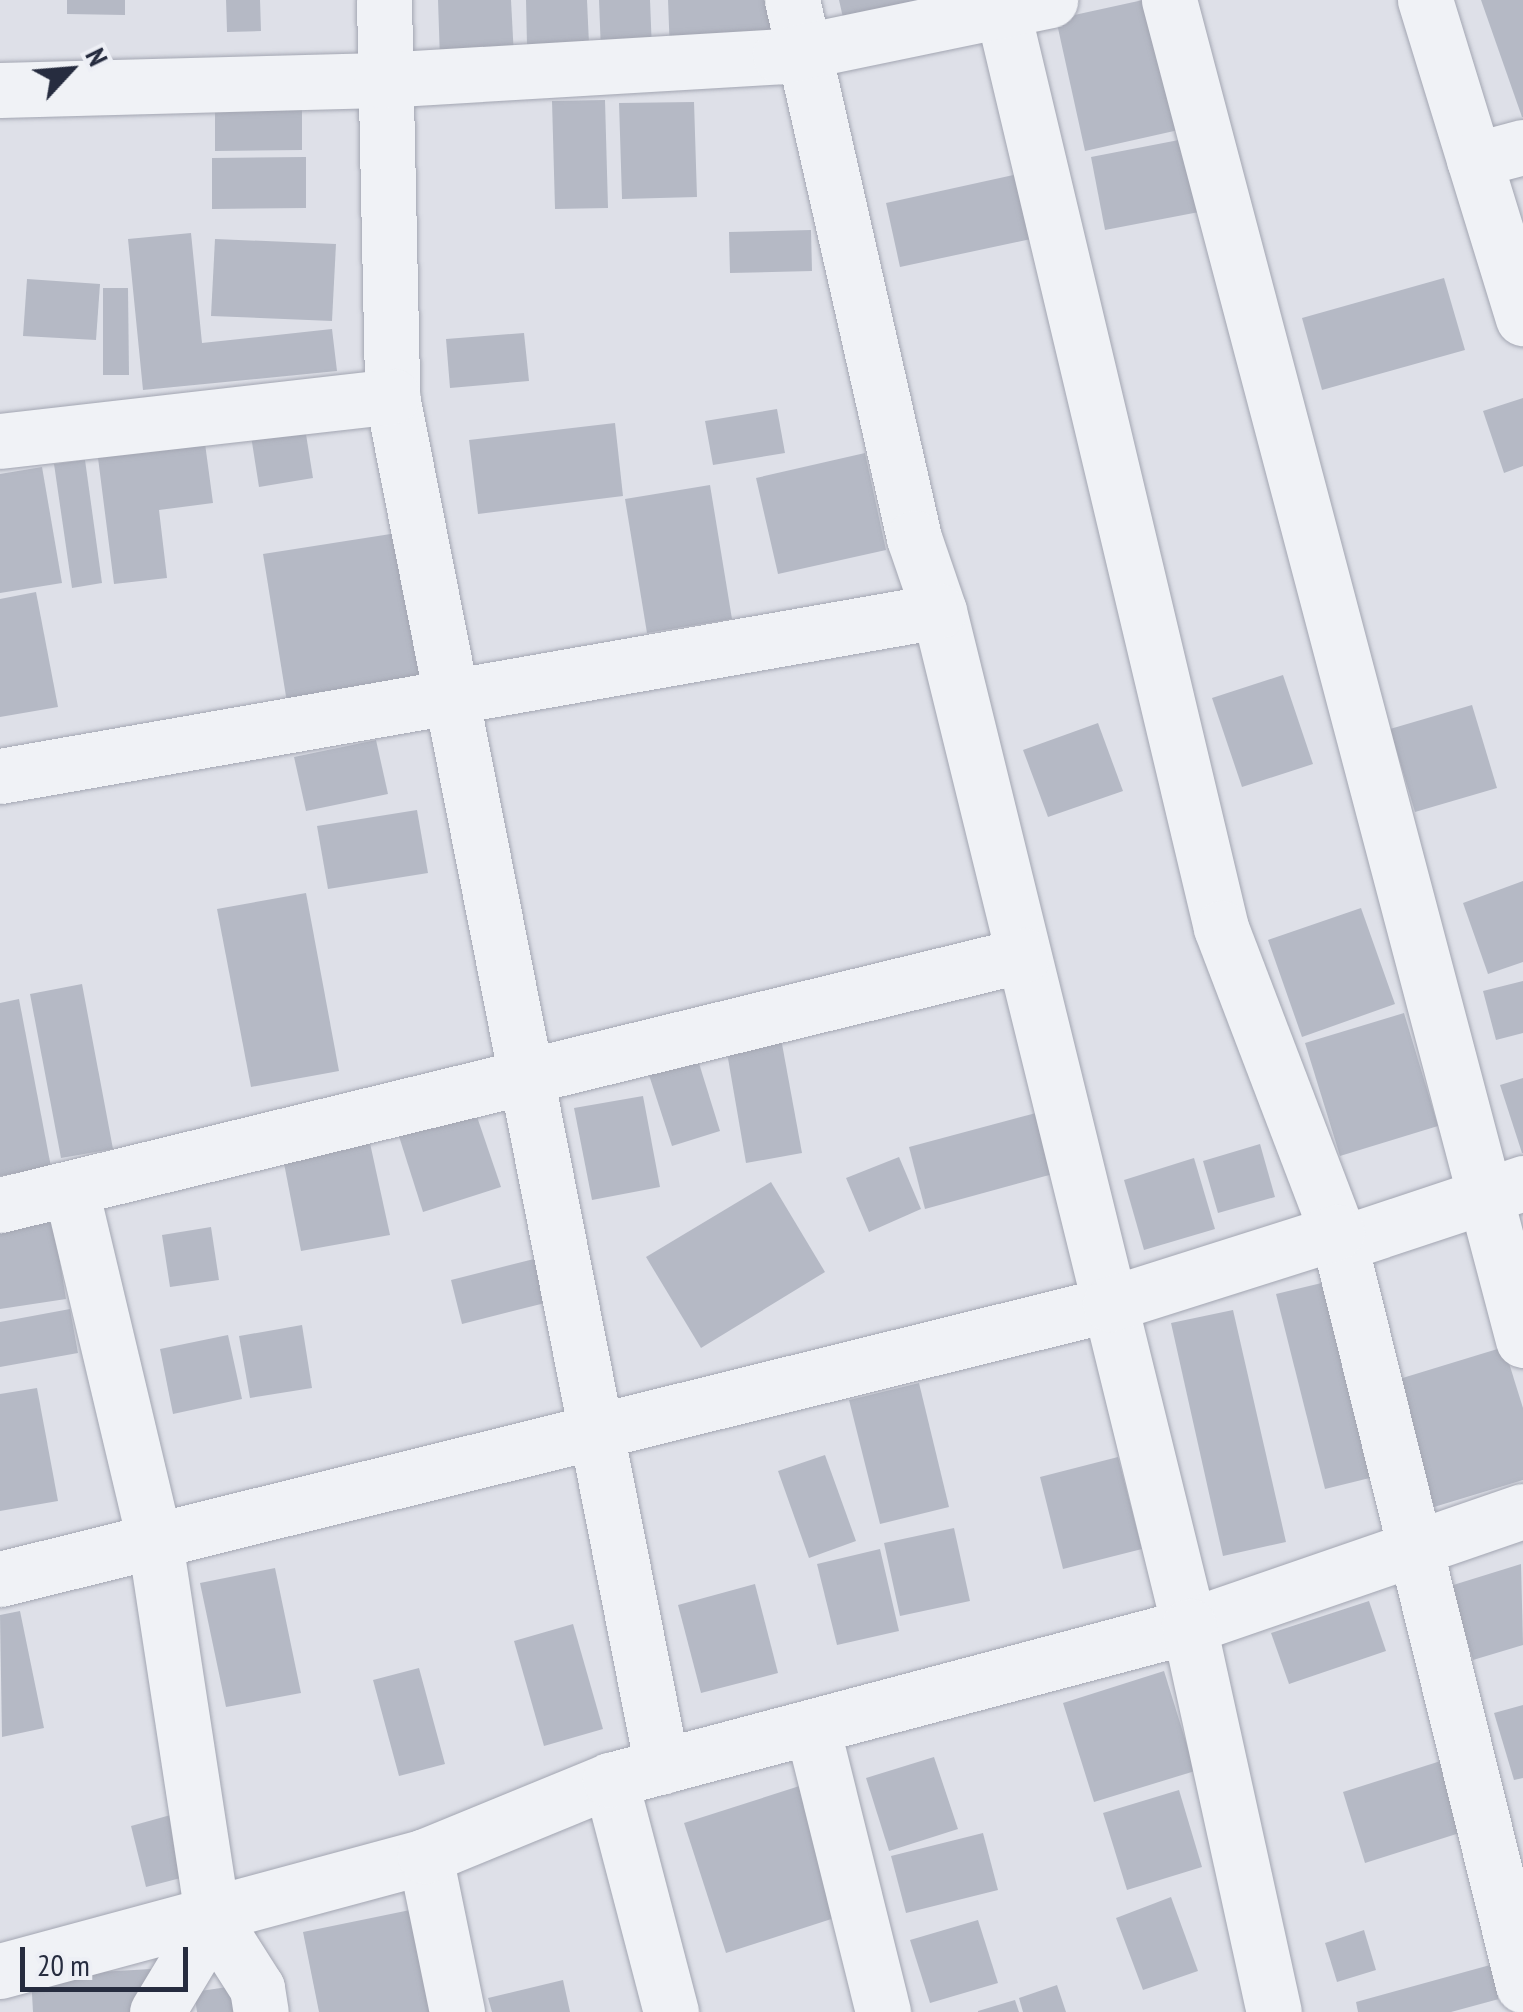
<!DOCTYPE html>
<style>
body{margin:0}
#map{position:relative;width:1523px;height:2012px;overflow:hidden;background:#dee0e8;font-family:"PT Sans Narrow",sans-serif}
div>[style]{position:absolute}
.building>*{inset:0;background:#b5b9c5}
.roads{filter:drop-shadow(0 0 2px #a3a6b2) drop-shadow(0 0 2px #a3a6b2)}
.minor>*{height:55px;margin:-27.5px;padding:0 27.5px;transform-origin:27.5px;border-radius:27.5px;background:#f0f2f6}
span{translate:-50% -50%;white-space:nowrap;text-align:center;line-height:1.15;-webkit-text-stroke:8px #edeff5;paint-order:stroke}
.north{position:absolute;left:20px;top:20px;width:100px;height:100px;-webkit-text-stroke:8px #edeff5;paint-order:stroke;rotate:64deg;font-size:28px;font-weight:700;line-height:40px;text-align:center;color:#262c3f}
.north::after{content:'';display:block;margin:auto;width:35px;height:45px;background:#262c3f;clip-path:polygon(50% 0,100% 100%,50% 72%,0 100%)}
.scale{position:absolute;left:20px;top:1947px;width:168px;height:45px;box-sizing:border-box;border:5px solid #262c3f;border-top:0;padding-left:12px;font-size:30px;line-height:35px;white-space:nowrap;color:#262c3f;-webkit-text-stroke:8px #edeff5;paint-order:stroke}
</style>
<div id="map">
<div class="building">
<div style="clip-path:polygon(67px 0,125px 0,125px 15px,67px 14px)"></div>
<div style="clip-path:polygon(226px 0,260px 0,261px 31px,227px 32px)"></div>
<div style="clip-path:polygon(438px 0,511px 0,514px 57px,440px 60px)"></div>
<div style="clip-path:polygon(526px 0,587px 0,589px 44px,527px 46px)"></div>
<div style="clip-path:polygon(599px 0,650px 0,652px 50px,601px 52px)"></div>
<div style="clip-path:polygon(668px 0,772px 0,774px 50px,670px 53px)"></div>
<div style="clip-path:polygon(839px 0,920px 0,844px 22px)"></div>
<div style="clip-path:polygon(1143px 0,1183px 129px,1085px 151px,1056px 19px)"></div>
<div style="clip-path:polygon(1481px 0,1523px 0,1523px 117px,1522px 117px)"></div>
<div style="clip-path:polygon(605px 100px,608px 208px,555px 209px,552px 101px)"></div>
<div style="clip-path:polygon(302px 102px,302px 150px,215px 151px,215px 104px)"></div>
<div style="clip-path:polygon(694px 102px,697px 197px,622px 199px,619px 103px)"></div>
<div style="clip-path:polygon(1184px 139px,1199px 212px,1105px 230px,1091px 157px)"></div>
<div style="clip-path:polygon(306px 157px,306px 208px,212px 209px,212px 158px)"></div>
<div style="clip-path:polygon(1041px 169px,1054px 234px,900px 267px,886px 203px)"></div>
<div style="clip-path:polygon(811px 230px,812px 271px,730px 273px,729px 232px)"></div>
<div style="clip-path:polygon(191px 233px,202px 343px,332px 329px,337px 371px,143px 390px,128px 239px)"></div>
<div style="clip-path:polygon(215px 239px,336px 244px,332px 321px,211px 316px)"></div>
<div style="clip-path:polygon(1444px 278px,1465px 350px,1322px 390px,1302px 318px)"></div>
<div style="clip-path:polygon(27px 279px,100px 284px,96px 340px,23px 336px)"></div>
<div style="clip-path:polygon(103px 288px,128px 288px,129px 375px,103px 375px)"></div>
<div style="clip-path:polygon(524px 333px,529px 381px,450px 388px,446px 339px)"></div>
<div style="clip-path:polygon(1523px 398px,1523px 466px,1504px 473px,1483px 411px)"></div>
<div style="clip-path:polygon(777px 409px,785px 453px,713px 465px,705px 421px)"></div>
<div style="clip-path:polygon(615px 423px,623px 496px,478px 514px,469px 440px)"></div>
<div style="clip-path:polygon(305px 428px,313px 478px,259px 487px,251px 436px)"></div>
<div style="clip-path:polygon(204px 436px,213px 503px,159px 510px,167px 578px,114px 584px,97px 450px)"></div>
<div style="clip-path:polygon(865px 453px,886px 550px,778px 574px,756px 478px)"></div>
<div style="clip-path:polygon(85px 460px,102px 583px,72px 588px,54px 464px)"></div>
<div style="clip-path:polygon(42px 467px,62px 583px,0 593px,0 474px)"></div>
<div style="clip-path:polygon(710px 485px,732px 619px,647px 633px,625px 499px)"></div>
<div style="clip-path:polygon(397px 533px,423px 694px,289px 715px,263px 554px)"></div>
<div style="clip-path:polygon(36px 592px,58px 707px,0 717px,0 599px)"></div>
<div style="clip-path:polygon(1283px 675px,1313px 764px,1242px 787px,1212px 698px)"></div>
<div style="clip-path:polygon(1472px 705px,1497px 788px,1415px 812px,1390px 729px)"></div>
<div style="clip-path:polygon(1098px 723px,1123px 791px,1048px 817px,1023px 750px)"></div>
<div style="clip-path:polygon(376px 740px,388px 794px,306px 811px,294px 757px)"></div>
<div style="clip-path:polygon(417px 810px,428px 873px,328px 889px,317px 826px)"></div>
<div style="clip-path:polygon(1523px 881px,1523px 962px,1488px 974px,1463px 903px)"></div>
<div style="clip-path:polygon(306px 893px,339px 1071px,251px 1087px,217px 909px)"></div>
<div style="clip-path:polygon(1361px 908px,1395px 1004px,1302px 1037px,1268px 940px)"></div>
<div style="clip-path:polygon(1523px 981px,1523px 1033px,1496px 1040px,1483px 991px)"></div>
<div style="clip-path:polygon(82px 984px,113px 1149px,61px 1158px,30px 994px)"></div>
<div style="clip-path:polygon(19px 999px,51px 1167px,0 1176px,0 1003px)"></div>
<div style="clip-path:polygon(1404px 1013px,1438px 1126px,1340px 1156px,1305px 1043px)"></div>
<div style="clip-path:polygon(780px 1033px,802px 1153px,746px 1163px,725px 1041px)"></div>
<div style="clip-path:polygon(698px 1060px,720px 1131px,672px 1146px,649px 1075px)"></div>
<div style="clip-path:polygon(1523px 1078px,1523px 1153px,1522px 1153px,1500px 1085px)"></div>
<div style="clip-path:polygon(643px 1096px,660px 1187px,592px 1200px,574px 1108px)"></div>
<div style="clip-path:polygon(473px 1105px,501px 1187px,423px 1212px,397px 1130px)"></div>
<div style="clip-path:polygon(1036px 1113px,1053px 1174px,925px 1209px,909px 1147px)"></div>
<div style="clip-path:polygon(368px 1134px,390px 1235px,301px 1251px,282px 1153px)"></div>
<div style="clip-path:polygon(1260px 1144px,1275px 1197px,1218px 1213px,1203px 1161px)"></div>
<div style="clip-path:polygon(899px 1157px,921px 1209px,869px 1232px,846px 1178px)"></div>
<div style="clip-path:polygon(1194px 1158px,1215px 1229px,1144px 1250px,1124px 1180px)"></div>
<div style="clip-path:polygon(771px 1182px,825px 1272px,701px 1348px,646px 1257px)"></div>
<div style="clip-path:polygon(53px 1218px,66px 1299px,0 1309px,0 1227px)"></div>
<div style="clip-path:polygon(211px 1227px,219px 1280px,170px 1287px,162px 1235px)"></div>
<div style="clip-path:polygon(538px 1258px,549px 1302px,462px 1324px,451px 1280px)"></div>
<div style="clip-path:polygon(1334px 1280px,1382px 1475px,1325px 1489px,1276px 1294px)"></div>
<div style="clip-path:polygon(70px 1309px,78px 1353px,0 1367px,0 1322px)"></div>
<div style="clip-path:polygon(1233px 1310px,1286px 1542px,1223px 1556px,1171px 1323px)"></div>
<div style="clip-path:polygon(302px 1325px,312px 1388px,250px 1398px,239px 1336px)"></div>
<div style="clip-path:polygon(228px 1335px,242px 1399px,173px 1414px,160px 1349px)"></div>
<div style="clip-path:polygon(1504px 1347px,1523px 1408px,1523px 1480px,1434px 1507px,1396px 1380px)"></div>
<div style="clip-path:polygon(919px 1383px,949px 1507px,880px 1524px,849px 1400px)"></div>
<div style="clip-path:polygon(37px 1388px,58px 1501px,0 1511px,0 1394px)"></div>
<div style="clip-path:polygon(825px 1455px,856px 1541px,809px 1558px,778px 1471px)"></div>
<div style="clip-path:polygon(1118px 1457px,1142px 1549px,1063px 1569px,1040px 1477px)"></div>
<div style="clip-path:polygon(954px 1528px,970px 1601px,900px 1616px,884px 1543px)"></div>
<div style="clip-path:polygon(880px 1549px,899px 1631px,837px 1645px,817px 1564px)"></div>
<div style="clip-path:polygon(1521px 1564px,1523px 1645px,1473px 1660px,1450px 1586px)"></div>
<div style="clip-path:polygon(275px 1568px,301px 1693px,226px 1707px,200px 1583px)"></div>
<div style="clip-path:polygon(755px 1584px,778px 1673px,701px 1693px,678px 1605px)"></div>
<div style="clip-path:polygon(1369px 1601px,1386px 1651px,1289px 1684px,1271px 1633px)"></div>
<div style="clip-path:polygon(20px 1611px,44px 1728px,2px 1737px,0 1615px)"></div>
<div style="clip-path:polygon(573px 1624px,603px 1729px,544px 1746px,514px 1641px)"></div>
<div style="clip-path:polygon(419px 1668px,445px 1764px,399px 1776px,373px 1680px)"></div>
<div style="clip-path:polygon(1164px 1671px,1195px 1771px,1094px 1802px,1063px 1703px)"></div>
<div style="clip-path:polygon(1523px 1705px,1523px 1778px,1514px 1780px,1494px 1713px)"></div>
<div style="clip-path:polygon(934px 1757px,958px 1829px,889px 1851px,866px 1778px)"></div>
<div style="clip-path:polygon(1447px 1759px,1469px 1830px,1365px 1863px,1343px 1792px)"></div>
<div style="clip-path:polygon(812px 1782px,853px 1912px,726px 1953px,684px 1823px)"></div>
<div style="clip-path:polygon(1179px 1790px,1202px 1867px,1127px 1890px,1103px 1813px)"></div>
<div style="clip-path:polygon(185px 1811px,200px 1873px,146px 1887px,131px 1826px)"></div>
<div style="clip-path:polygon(983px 1833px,998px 1890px,906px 1913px,891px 1856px)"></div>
<div style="clip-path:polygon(1171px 1897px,1198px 1971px,1143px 1990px,1116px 1918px)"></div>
<div style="clip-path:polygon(415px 1909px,437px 2012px,319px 2012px,303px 1932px)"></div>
<div style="clip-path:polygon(978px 1920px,998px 1983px,930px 2003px,910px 1940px)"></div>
<div style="clip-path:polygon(1364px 1930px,1376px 1970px,1337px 1982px,1325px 1943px)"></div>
<div style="clip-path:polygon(1501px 1962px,1510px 1996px,1451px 2012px,1358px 2012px,1356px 2002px)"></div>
<div style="clip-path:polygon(151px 1969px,153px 2012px,33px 2012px,31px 1976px)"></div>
<div style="clip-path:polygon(563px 1980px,570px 2012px,492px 2012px,488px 1998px)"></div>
<div style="clip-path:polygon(1057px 1985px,1066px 2012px,1023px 2012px,1019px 1998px)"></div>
<div style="clip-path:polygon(234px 1986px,238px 2012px,197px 2012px,194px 1992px)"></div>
<div style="clip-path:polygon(1015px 2000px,1019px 2012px,978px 2012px,978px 2011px)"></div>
</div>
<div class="roads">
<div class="minor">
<div style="left:384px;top:0;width:396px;rotate:88.8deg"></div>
<div style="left:392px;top:396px;width:1397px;rotate:78.86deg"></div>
<div style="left:792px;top:0;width:552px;rotate:77.22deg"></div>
<div style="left:914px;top:538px;width:77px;rotate:71.1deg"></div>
<div style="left:939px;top:611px;width:1045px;rotate:76.16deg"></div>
<div style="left:1189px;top:1626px;width:353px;rotate:-19deg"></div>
<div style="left:1000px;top:0;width:954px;rotate:76.6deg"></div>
<div style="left:1221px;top:928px;width:325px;rotate:69.1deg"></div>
<div style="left:1337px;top:1232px;width:776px;rotate:76.13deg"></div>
<div style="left:1169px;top:0;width:1386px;rotate:75.2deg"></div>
<div style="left:1425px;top:0;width:333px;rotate:72.9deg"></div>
<div style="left:0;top:90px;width:381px;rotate:-1.5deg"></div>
<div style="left:381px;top:80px;width:400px;rotate:-3.4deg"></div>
<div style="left:780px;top:56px;width:276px;rotate:-11.7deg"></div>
<div style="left:1474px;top:160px;width:51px;rotate:-14.9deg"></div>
<div style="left:0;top:441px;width:395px;rotate:-6.5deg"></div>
<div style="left:0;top:776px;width:953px;rotate:-9.97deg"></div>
<div style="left:71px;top:1190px;width:362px;rotate:76.6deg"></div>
<div style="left:155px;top:1542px;width:381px;rotate:81.3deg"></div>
<div style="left:213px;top:1919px;width:82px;rotate:57.5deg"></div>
<div style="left:257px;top:1988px;width:24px;rotate:81deg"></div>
<div style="left:0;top:1205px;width:1053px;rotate:-13.73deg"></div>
<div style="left:1340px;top:1244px;width:193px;rotate:-18.4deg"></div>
<div style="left:0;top:1579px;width:1144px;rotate:-13.91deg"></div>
<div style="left:1110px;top:1304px;width:238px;rotate:-17.6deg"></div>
<div style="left:812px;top:1727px;width:294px;rotate:76deg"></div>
<div style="left:425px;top:1856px;width:159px;rotate:78.4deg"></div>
<div style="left:0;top:1971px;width:440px;rotate:-15.1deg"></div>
<div style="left:425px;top:1856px;width:200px;rotate:-22.3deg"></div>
<div style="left:157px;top:2012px;width:109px;rotate:-58.9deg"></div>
<div style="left:671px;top:2012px;width:240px;rotate:-104.7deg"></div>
<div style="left:610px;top:1780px;width:599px;rotate:-14.89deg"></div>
<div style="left:1189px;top:1626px;width:395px;rotate:77.6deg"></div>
</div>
</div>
<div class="north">N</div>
<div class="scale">20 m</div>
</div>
